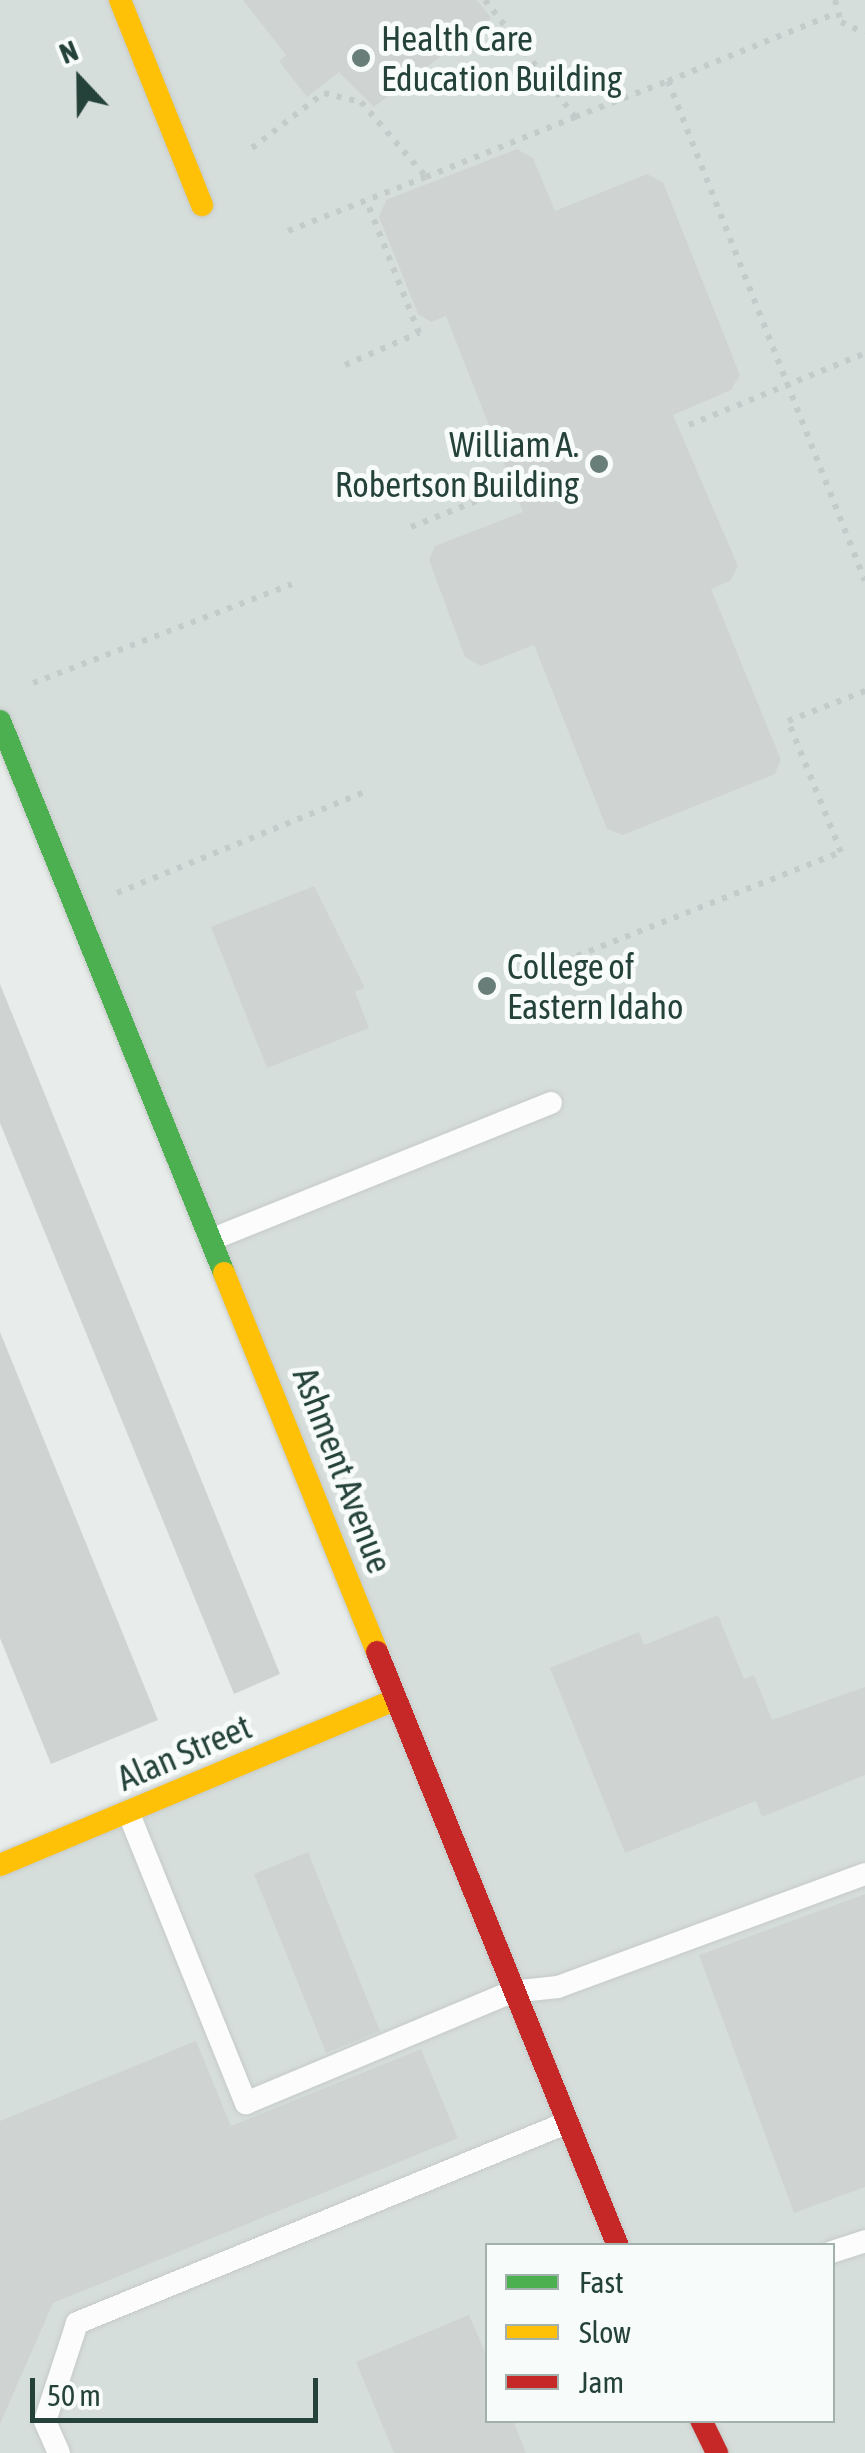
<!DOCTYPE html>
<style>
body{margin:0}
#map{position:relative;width:865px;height:2453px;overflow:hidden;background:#e8edeb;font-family:"Asap Condensed",sans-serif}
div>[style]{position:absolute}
.built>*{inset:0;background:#d6dedb}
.building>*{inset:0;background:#cfd4d2}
.path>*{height:6px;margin-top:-3px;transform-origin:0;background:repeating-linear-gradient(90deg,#c3ccca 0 5px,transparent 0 13px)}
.roads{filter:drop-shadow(0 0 2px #c5cac8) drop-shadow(0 0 2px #c5cac8)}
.lane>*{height:22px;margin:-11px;padding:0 11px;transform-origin:11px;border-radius:11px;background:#fcfcfc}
.fast>*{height:22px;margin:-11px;padding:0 11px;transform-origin:11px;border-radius:11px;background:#4caf50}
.slow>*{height:22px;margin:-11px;padding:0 11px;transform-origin:11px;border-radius:11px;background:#ffc107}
.jam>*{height:22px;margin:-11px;padding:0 11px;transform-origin:11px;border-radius:11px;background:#c62828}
.dots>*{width:28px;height:28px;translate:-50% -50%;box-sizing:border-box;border:5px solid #f7fbf9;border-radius:50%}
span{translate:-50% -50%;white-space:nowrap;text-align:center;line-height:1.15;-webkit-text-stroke:10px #f7fbf9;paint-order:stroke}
.poi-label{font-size:35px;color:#24423a}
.left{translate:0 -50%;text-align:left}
.right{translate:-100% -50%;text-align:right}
.street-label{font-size:35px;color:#24423a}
.legend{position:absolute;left:485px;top:2243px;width:350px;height:180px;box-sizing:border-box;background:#f7fbf9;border:2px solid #a3b1ad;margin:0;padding:12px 18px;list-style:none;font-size:30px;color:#24423a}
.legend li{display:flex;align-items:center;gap:20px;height:50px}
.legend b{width:50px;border:2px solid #a3b1ad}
.north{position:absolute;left:30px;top:30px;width:100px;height:100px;-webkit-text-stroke:8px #f7fbf9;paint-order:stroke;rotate:338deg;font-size:28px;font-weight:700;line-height:40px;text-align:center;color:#24423a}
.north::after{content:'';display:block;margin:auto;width:35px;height:45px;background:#24423a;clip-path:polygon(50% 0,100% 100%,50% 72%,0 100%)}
.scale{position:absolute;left:30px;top:2378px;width:288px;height:45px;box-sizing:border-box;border:5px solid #24423a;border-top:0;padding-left:12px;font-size:30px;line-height:35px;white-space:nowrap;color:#24423a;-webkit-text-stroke:8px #f7fbf9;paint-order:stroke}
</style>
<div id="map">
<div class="built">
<div style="clip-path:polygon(evenodd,0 0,865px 0,865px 2453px,0 2453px,0 1865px,393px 1701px,0 722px,0 0,488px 2246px,832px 2246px,832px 2420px,488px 2420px,488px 2246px)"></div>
</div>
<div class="building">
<div style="clip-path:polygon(243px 0,477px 0,491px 18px,374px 107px,339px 72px,307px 97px,279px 61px,286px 55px)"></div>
<div style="clip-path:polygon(517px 149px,533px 158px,555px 211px,647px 174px,663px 182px,740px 375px,731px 390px,673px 415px,738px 566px,730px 581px,711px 589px,781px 760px,775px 774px,623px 835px,607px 829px,534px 645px,481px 666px,465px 657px,429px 560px,435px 546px,523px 512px,446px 316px,431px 322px,418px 314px,379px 217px,386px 200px)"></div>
<div style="clip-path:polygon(314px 886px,365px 988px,355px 992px,369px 1028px,267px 1068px,211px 927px)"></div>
<div style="clip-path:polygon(0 984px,280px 1674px,234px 1694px,0 1123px)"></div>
<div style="clip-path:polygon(0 1332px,158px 1720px,51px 1764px,0 1638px)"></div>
<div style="clip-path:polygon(718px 1615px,744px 1679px,754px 1675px,772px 1720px,865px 1687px,865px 1775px,762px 1817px,756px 1801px,625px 1853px,550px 1668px,639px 1632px,644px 1645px)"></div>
<div style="clip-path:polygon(308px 1852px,380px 2031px,326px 2053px,254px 1874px)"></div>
<div style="clip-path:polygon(865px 1894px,865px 2187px,794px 2213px,699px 1955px)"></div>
<div style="clip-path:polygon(196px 2041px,231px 2126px,421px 2049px,458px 2138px,53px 2303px,0 2424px,0 2121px)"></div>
<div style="clip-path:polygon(469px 2315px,488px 2359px,488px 2420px,513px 2420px,526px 2453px,394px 2453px,356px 2362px)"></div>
</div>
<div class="path">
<div style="left:485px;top:0;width:148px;rotate:52.4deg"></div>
<div style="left:575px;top:117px;width:100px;rotate:-21.2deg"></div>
<div style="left:668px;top:81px;width:537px;rotate:68.5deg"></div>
<div style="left:835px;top:0;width:23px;rotate:75deg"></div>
<div style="left:841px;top:22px;width:26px;rotate:25deg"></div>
<div style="left:668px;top:81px;width:181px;rotate:-22deg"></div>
<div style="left:252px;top:148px;width:91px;rotate:-37.4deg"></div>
<div style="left:324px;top:93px;width:38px;rotate:14deg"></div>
<div style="left:361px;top:102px;width:99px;rotate:49.1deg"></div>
<div style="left:426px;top:177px;width:161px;rotate:-21.9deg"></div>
<div style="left:288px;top:231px;width:148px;rotate:-21.4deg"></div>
<div style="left:345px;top:365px;width:81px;rotate:-23.4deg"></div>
<div style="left:419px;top:333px;width:143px;rotate:-111.7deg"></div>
<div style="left:689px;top:425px;width:190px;rotate:-22.2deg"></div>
<div style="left:411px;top:527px;width:105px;rotate:-21.7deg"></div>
<div style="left:33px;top:683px;width:277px;rotate:-20.9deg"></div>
<div style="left:117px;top:893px;width:270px;rotate:-22.2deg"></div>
<div style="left:577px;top:956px;width:284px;rotate:-21.5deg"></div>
<div style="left:841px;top:852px;width:141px;rotate:-112deg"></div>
<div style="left:788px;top:721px;width:83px;rotate:-21.3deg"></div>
</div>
<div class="roads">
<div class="lane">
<div style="left:215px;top:1238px;width:362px;rotate:-21.9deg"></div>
<div style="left:129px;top:1814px;width:312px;rotate:68deg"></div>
<div style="left:246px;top:2103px;width:287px;rotate:-22.7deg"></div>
<div style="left:511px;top:1992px;width:47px;rotate:-6.1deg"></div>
<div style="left:558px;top:1987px;width:327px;rotate:-20.2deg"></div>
<div style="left:832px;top:2252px;width:35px;rotate:-18deg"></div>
<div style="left:59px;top:2453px;width:35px;rotate:-114deg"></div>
<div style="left:45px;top:2421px;width:103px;rotate:-71.9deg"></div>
<div style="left:77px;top:2323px;width:528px;rotate:-22.24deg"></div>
</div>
<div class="fast">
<div style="left:0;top:721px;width:596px;rotate:67.91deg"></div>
</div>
<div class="slow">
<div style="left:120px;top:0;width:221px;rotate:68.2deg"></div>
<div style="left:224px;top:1273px;width:409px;rotate:68deg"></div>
<div style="left:0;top:1865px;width:426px;rotate:-22.7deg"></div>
</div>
<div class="jam">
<div style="left:377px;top:1652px;width:641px;rotate:67.92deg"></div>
<div style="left:701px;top:2420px;width:37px;rotate:64deg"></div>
</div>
</div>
<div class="dots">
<div style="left:361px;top:58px;background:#697e78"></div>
<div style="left:599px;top:464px;background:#697e78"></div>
<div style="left:487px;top:986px;background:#697e78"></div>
</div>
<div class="poi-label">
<span class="left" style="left:381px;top:58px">Health Care<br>Education Building</span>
<span class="right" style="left:579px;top:464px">William A.<br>Robertson Building</span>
<span class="left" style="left:507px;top:986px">College of<br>Eastern Idaho</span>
</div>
<div class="street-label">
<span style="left:343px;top:1470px;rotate:69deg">Ashment Avenue</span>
<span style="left:184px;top:1752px;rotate:-23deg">Alan Street</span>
</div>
<ul class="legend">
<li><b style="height:12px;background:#4caf50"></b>Fast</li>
<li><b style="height:12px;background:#ffc107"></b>Slow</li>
<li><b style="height:12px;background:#c62828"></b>Jam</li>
</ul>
<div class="north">N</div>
<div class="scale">50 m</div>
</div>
